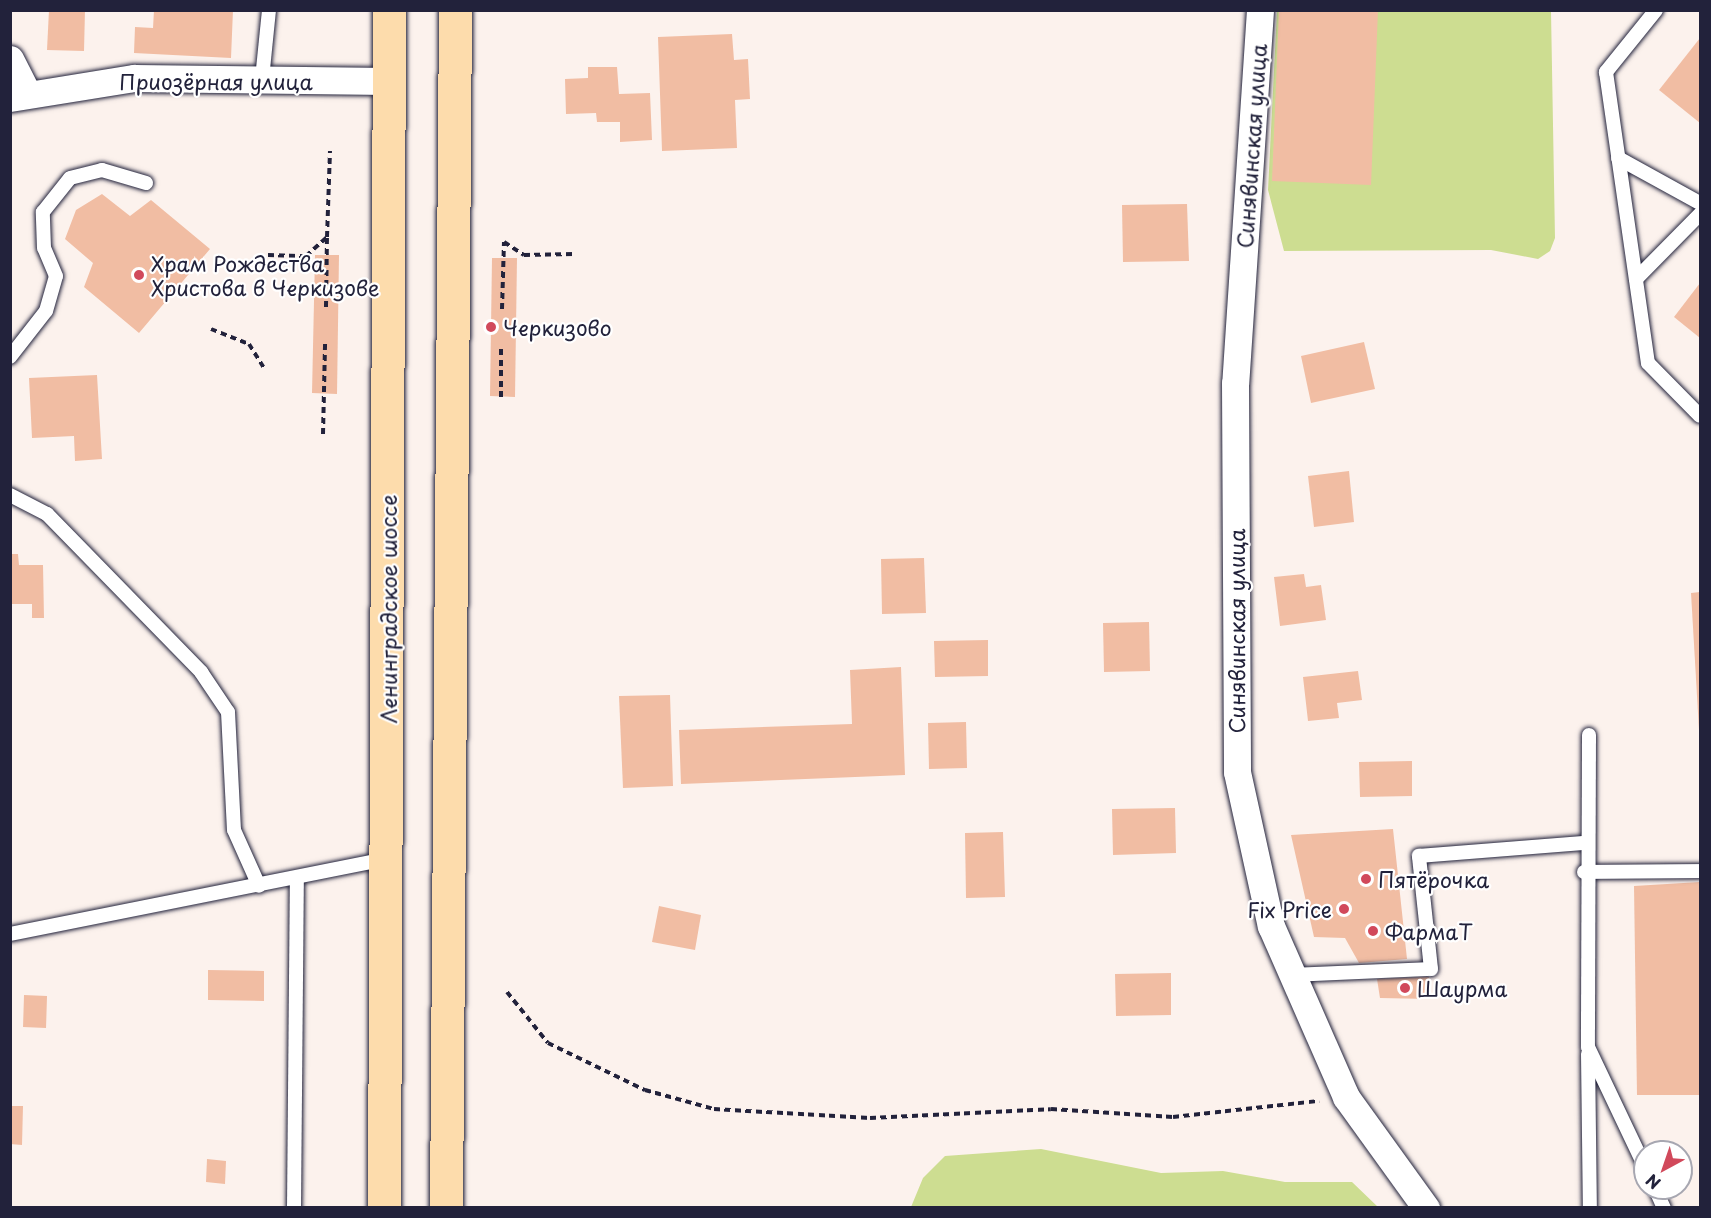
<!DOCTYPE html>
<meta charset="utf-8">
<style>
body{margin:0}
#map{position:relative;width:1711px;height:1218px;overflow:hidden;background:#fcf2ed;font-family:"Playpen Sans",sans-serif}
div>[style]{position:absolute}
.green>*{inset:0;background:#cddd91}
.building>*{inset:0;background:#f1bda3}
.path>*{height:4px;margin-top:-2px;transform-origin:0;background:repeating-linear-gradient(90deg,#22223b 0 6px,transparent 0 10.5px)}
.roads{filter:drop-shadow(0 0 2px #22223b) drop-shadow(0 0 2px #22223b)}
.lane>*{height:14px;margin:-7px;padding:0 7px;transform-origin:7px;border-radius:7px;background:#fff}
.street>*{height:27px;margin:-13.5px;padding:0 13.5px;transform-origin:13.5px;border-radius:13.5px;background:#fff}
.highway>*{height:33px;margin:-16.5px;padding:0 16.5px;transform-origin:16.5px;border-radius:16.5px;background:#fddcac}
.dots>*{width:16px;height:16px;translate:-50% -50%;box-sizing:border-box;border:3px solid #fff;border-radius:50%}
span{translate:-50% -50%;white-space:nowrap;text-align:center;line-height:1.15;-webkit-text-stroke:4.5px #fff;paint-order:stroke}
.street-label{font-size:21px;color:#22223b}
.poi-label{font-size:21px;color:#22223b}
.left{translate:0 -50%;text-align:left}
.right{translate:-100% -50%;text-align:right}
.frame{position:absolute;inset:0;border:12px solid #22223b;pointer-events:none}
.north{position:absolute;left:1633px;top:1140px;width:60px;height:60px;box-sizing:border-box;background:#fff;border:2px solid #a7a7b1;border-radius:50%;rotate:220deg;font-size:16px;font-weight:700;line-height:24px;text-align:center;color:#22223b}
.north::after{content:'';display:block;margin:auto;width:21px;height:27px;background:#d1495b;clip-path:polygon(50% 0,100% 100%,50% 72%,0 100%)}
</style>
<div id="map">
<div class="green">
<div style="clip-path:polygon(1277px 11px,1551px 11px,1555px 238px,1550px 251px,1538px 259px,1491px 250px,1284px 251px,1268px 190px)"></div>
<div style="clip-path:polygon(1041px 1149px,1161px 1173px,1223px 1171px,1285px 1182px,1352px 1182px,1378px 1207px,911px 1207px,923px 1178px,945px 1156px)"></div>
</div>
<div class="building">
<div style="clip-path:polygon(49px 10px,85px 10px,84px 51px,47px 50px)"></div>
<div style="clip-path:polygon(154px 10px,233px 10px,231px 58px,134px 53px,135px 27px,153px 28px)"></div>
<div style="clip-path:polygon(1279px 10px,1378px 10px,1371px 185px,1272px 181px)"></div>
<div style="clip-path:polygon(732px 34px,734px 60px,748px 59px,750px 99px,735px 100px,737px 148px,662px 151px,658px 37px)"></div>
<div style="clip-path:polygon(1700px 38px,1700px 123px,1659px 90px)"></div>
<div style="clip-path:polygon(588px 67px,617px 67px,619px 94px,650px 93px,652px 140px,620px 142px,620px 122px,597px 122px,596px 113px,566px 114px,565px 79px,588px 78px)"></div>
<div style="clip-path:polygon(102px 194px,130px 216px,151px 200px,210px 249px,139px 333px,84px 287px,93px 263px,65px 239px,76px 210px)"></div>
<div style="clip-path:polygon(1187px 204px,1189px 261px,1123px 262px,1122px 205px)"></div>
<div style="clip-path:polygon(315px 255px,339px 255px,337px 394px,312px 393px)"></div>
<div style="clip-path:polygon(492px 258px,517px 258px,515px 397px,490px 396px)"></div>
<div style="clip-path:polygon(1700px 283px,1700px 338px,1674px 317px)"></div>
<div style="clip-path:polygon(1364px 342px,1375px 389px,1311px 403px,1301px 356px)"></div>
<div style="clip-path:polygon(97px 375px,102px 459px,75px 461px,74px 436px,32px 438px,29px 378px)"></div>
<div style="clip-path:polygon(1349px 471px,1354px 522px,1314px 527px,1308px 476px)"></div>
<div style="clip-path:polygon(10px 554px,18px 554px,19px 565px,43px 565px,44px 618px,32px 618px,32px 604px,10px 604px)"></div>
<div style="clip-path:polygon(924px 558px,926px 613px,882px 614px,881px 559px)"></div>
<div style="clip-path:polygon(1304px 574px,1306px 587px,1321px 585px,1326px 620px,1280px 626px,1274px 577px)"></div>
<div style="clip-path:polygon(1700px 592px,1700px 730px,1699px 730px,1691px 593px)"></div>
<div style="clip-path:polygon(1149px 622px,1150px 671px,1104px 672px,1103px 623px)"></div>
<div style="clip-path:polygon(988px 640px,988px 676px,935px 677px,934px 641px)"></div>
<div style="clip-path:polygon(901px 667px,905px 775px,681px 784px,679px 730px,852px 724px,850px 670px)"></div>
<div style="clip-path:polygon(1358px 671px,1362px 700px,1337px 703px,1339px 718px,1308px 721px,1303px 677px)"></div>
<div style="clip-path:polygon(670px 695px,673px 786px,623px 788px,619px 696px)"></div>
<div style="clip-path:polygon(966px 722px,967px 768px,929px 769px,928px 723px)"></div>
<div style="clip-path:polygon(1412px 761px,1412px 796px,1360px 797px,1359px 762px)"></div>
<div style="clip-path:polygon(1175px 808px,1176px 853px,1113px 855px,1112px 809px)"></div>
<div style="clip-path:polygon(1393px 829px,1407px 959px,1359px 963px,1345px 938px,1314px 937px,1291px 835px)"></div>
<div style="clip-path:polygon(1003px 832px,1005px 897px,966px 898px,965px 833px)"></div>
<div style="clip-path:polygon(1700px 882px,1700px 1095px,1637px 1095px,1634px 886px)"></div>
<div style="clip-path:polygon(659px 906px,701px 915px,695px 950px,652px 942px)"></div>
<div style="clip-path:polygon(208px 970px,264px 971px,264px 1001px,208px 1000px)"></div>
<div style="clip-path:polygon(1171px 973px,1171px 1015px,1116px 1016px,1115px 974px)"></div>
<div style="clip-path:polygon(1429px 977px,1430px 999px,1380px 998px,1377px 979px)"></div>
<div style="clip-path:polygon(24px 995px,47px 996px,46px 1028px,23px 1027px)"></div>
<div style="clip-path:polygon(10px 1106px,23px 1106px,22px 1145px,10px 1144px)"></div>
<div style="clip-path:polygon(207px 1159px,226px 1161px,225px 1184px,206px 1182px)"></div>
</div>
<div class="path">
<div style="left:268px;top:255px;width:38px;rotate:2deg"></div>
<div style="left:306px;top:256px;width:28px;rotate:-42deg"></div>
<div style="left:327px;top:237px;width:86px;rotate:-88deg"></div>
<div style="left:326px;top:307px;width:69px;rotate:-89.2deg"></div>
<div style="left:502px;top:309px;width:67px;rotate:-88.3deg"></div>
<div style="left:504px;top:242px;width:24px;rotate:33deg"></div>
<div style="left:524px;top:255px;width:50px;rotate:-1.1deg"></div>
<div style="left:211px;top:329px;width:41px;rotate:21.5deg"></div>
<div style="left:249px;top:344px;width:31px;rotate:58deg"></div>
<div style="left:501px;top:397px;width:48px;rotate:-90deg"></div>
<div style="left:323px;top:434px;width:90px;rotate:-88.7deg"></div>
<div style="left:507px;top:992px;width:65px;rotate:51.2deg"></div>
<div style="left:548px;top:1043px;width:108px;rotate:25.9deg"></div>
<div style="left:645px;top:1090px;width:72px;rotate:15.4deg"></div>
<div style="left:714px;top:1109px;width:156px;rotate:3.3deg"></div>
<div style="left:870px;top:1118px;width:181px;rotate:-2.8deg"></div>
<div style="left:1051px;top:1109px;width:122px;rotate:3.8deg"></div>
<div style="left:1173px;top:1117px;width:147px;rotate:-6.3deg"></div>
</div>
<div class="roads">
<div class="lane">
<div style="left:1656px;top:10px;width:80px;rotate:128.9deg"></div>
<div style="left:1606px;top:72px;width:294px;rotate:81.8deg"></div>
<div style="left:1648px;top:363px;width:74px;rotate:45.5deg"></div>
<div style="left:262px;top:79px;width:69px;rotate:-84.2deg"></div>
<div style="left:1618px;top:158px;width:94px;rotate:28.8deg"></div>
<div style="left:1636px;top:279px;width:91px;rotate:-45.4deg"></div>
<div style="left:10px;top:357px;width:58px;rotate:-52deg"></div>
<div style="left:46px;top:311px;width:36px;rotate:-74deg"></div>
<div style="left:56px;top:276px;width:30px;rotate:-113deg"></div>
<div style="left:44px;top:248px;width:36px;rotate:-92deg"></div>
<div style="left:43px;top:212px;width:43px;rotate:-51.5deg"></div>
<div style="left:70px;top:178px;width:33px;rotate:-14deg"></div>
<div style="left:102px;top:170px;width:46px;rotate:16.5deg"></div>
<div style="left:10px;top:495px;width:42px;rotate:27.2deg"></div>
<div style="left:47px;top:514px;width:221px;rotate:45.7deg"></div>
<div style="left:201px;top:672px;width:48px;rotate:56deg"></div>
<div style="left:228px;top:712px;width:118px;rotate:87.1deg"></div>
<div style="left:234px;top:830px;width:61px;rotate:65.9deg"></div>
<div style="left:1589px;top:735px;width:312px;rotate:90.2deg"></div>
<div style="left:1588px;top:1047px;width:133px;rotate:64.6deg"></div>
<div style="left:1584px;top:872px;width:116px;rotate:-0.5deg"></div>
<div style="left:10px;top:934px;width:382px;rotate:-11.3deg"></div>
<div style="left:1292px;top:975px;width:139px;rotate:-2.5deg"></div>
<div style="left:1431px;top:969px;width:114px;rotate:-96.1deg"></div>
<div style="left:1419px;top:856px;width:167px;rotate:-4.5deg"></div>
<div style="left:1588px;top:1054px;width:154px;rotate:89.3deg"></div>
<div style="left:1655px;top:1188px;width:22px;rotate:66deg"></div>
<div style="left:294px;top:1208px;width:329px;rotate:-89.5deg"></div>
</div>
<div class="street">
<div style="left:1260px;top:10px;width:374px;rotate:93.8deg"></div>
<div style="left:1235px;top:383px;width:389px;rotate:89.7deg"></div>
<div style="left:1237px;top:772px;width:158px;rotate:77.6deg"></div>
<div style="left:1271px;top:926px;width:187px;rotate:66.3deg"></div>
<div style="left:1346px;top:1097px;width:137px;rotate:54.2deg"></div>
<div style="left:10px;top:59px;width:38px;rotate:63deg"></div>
<div style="left:10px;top:98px;width:126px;rotate:-9.2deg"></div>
<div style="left:134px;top:78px;width:254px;rotate:0.7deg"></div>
</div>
<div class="highway">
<div style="left:384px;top:1208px;width:1198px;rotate:-89.76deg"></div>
<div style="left:446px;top:1208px;width:1198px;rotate:-89.57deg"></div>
</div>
</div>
<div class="dots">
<div style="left:139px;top:275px;background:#d1495b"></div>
<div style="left:491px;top:327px;background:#d1495b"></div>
<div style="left:1366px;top:879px;background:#d1495b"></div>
<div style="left:1344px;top:909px;background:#d1495b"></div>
<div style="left:1373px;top:931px;background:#d1495b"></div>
<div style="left:1405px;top:988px;background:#d1495b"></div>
</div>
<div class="street-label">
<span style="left:216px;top:81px">Приозёрная улица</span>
<span style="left:1251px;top:146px;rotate:-86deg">Синявинская улица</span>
<span style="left:388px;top:609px;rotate:-90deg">Ленинградское шоссе</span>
<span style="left:1236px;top:631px;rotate:-90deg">Синявинская улица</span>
</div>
<div class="poi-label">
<span class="left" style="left:151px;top:275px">Храм Рождества<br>Христова в Черкизове</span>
<span class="left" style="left:503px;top:327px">Черкизово</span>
<span class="left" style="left:1378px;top:879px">Пятёрочка</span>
<span class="right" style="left:1332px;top:909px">Fix Price</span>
<span class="left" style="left:1385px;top:931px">ФармаТ</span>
<span class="left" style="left:1417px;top:988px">Шаурма</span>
</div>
<div class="frame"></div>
<div class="north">N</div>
</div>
